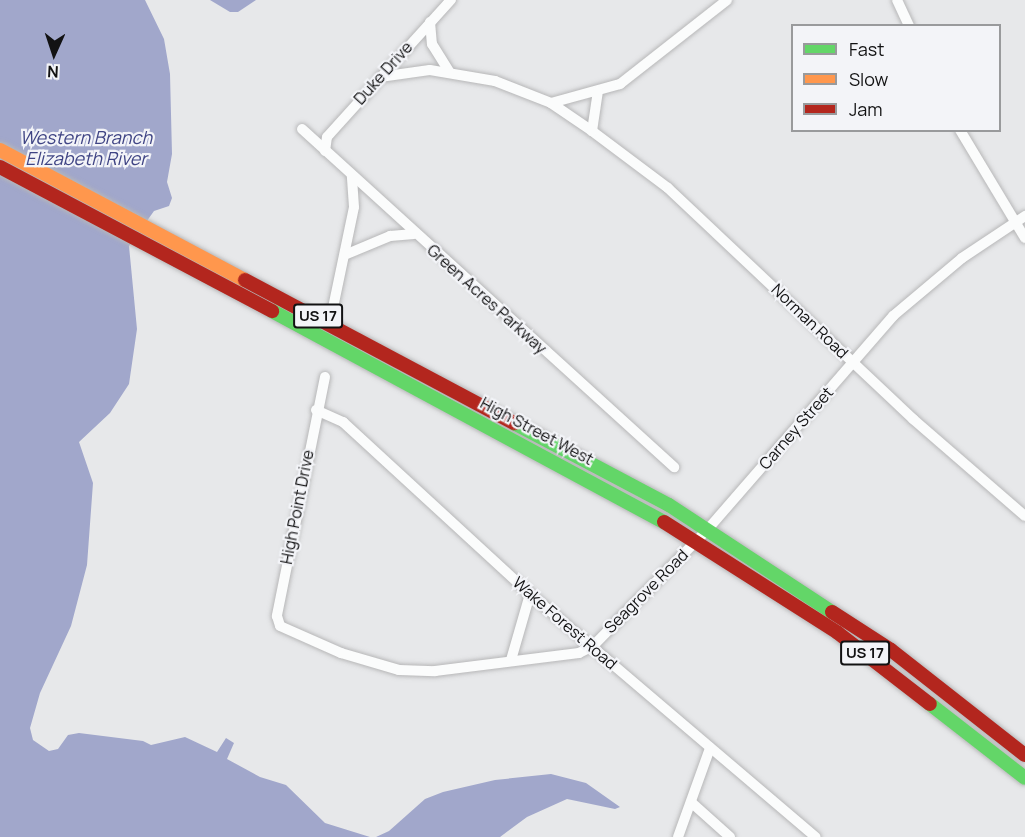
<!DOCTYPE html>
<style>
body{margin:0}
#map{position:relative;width:1025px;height:837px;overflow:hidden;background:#e7e8ea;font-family:Manrope,sans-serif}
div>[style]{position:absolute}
.water>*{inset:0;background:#a1a7cb}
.roads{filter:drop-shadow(0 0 2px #b7b7b8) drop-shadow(0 0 2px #b7b7b8)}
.street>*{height:10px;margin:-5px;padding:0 5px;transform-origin:5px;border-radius:5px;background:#fbfcfc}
.fast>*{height:14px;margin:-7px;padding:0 7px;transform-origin:7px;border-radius:7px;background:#63d668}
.slow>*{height:14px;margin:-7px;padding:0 7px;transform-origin:7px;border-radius:7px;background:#ff974d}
.jam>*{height:14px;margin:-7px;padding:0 7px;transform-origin:7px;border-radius:7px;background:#b3261e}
span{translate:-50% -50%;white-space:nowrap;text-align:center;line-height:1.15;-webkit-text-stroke:4.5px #f3f4f8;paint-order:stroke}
.shield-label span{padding:2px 4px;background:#f3f4f8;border:2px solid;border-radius:4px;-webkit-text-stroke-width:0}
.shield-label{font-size:15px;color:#121213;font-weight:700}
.street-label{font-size:16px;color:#121213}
.water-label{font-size:18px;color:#3f4484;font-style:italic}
.legend{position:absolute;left:791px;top:24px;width:210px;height:108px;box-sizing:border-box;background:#f3f4f8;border:2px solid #999a9c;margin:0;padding:8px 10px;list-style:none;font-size:18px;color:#121213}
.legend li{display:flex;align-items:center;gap:12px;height:30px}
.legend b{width:30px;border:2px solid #999a9c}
.north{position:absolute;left:24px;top:24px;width:60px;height:60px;-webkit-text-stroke:4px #f3f4f8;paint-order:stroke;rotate:183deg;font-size:16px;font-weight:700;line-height:24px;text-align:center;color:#121213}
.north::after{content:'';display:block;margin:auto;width:21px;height:27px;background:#121213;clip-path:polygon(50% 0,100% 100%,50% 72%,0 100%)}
</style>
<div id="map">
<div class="water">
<div style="clip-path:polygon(0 0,145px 0,164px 39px,170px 74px,172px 154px,167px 182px,172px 198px,169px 206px,154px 211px,129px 246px,137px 329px,129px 384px,110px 413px,79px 442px,93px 483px,87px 565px,71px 626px,40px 693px,30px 728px,33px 740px,49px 751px,58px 749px,68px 735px,79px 733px,143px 741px,151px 745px,185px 737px,217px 752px,226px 738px,234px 743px,227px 759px,260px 777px,286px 785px,325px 823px,370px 837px,0 837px)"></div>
<div style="clip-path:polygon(210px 0,256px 0,238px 12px,230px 12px)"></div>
<div style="clip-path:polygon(551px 774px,586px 783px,620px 807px,615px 809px,567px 799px,527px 817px,500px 837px,376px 837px,389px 831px,425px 799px,443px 792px,495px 780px)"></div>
</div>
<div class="roads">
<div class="street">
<div style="left:897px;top:0;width:29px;rotate:65deg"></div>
<div style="left:430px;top:22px;width:22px;rotate:85deg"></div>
<div style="left:432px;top:44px;width:32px;rotate:58deg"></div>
<div style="left:380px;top:77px;width:50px;rotate:-8deg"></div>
<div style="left:430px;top:70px;width:66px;rotate:9.6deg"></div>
<div style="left:495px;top:81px;width:60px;rotate:21.4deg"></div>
<div style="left:551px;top:103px;width:50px;rotate:34.3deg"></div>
<div style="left:592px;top:131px;width:95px;rotate:36.9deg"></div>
<div style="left:668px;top:188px;width:337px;rotate:43.3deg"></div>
<div style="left:913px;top:419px;width:148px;rotate:40.9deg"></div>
<div style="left:551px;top:103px;width:72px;rotate:-15.4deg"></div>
<div style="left:620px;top:84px;width:136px;rotate:-38.1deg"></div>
<div style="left:302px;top:129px;width:503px;rotate:42.26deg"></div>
<div style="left:960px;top:130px;width:126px;rotate:59deg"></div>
<div style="left:592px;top:131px;width:40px;rotate:-81.5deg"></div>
<div style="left:325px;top:151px;width:14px;rotate:-82deg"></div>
<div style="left:327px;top:137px;width:185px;rotate:-47.9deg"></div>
<div style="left:347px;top:254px;width:47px;rotate:-22.7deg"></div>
<div style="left:390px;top:236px;width:24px;rotate:-5deg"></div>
<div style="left:330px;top:322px;width:117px;rotate:-78.2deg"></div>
<div style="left:354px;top:207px;width:31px;rotate:-94deg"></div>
<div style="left:325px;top:377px;width:244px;rotate:101.4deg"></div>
<div style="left:277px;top:616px;width:10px;rotate:73deg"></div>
<div style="left:280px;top:626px;width:67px;rotate:23.9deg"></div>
<div style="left:341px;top:653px;width:60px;rotate:16.3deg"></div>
<div style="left:399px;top:670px;width:36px;rotate:2deg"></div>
<div style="left:435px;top:671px;width:145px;rotate:-7.1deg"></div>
<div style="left:579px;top:653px;width:16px;rotate:-27deg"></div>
<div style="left:593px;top:646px;width:164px;rotate:-45.5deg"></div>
<div style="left:708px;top:529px;width:282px;rotate:-49deg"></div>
<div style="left:893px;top:316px;width:90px;rotate:-40deg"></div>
<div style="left:962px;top:258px;width:76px;rotate:-33.7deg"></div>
<div style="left:316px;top:410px;width:30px;rotate:24deg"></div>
<div style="left:343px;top:422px;width:254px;rotate:42.6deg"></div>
<div style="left:530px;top:594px;width:375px;rotate:40.4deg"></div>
<div style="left:511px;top:660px;width:69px;rotate:-73.9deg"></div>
<div style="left:692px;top:803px;width:51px;rotate:41.8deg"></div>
<div style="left:678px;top:837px;width:95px;rotate:-70.2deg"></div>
</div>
<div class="fast">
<div style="left:272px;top:311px;width:445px;rotate:28.3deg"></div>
<div style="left:514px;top:423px;width:175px;rotate:27.9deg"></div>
<div style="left:669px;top:505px;width:195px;rotate:33.3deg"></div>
<div style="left:930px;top:704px;width:120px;rotate:37.9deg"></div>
</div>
<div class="slow">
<div style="left:0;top:150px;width:277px;rotate:28deg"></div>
</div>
<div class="jam">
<div style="left:0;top:167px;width:308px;rotate:27.9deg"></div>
<div style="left:245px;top:280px;width:305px;rotate:28deg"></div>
<div style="left:664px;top:522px;width:206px;rotate:32.5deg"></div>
<div style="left:838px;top:633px;width:116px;rotate:37.7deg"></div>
<div style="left:832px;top:612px;width:70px;rotate:32.8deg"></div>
<div style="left:891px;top:650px;width:170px;rotate:38.1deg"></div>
</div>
</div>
<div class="shield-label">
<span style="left:318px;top:316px">US 17</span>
<span style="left:865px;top:653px">US 17</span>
</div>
<div class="street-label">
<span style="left:383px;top:73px;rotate:-48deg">Duke Drive</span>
<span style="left:487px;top:299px;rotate:42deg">Green Acres Parkway</span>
<span style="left:810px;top:321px;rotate:44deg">Norman Road</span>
<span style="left:796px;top:428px;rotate:-49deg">Carney Street</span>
<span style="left:537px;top:431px;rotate:28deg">High Street West</span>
<span style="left:297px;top:507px;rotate:-79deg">High Point Drive</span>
<span style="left:646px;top:591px;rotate:-45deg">Seagrove Road</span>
<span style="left:565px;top:623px;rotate:41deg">Wake Forest Road</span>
</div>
<div class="water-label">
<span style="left:86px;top:148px">Western Branch<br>Elizabeth River</span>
</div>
<ul class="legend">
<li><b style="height:8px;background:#63d668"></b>Fast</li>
<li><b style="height:8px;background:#ff974d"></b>Slow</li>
<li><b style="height:8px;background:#b3261e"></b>Jam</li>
</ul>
<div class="north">N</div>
</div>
